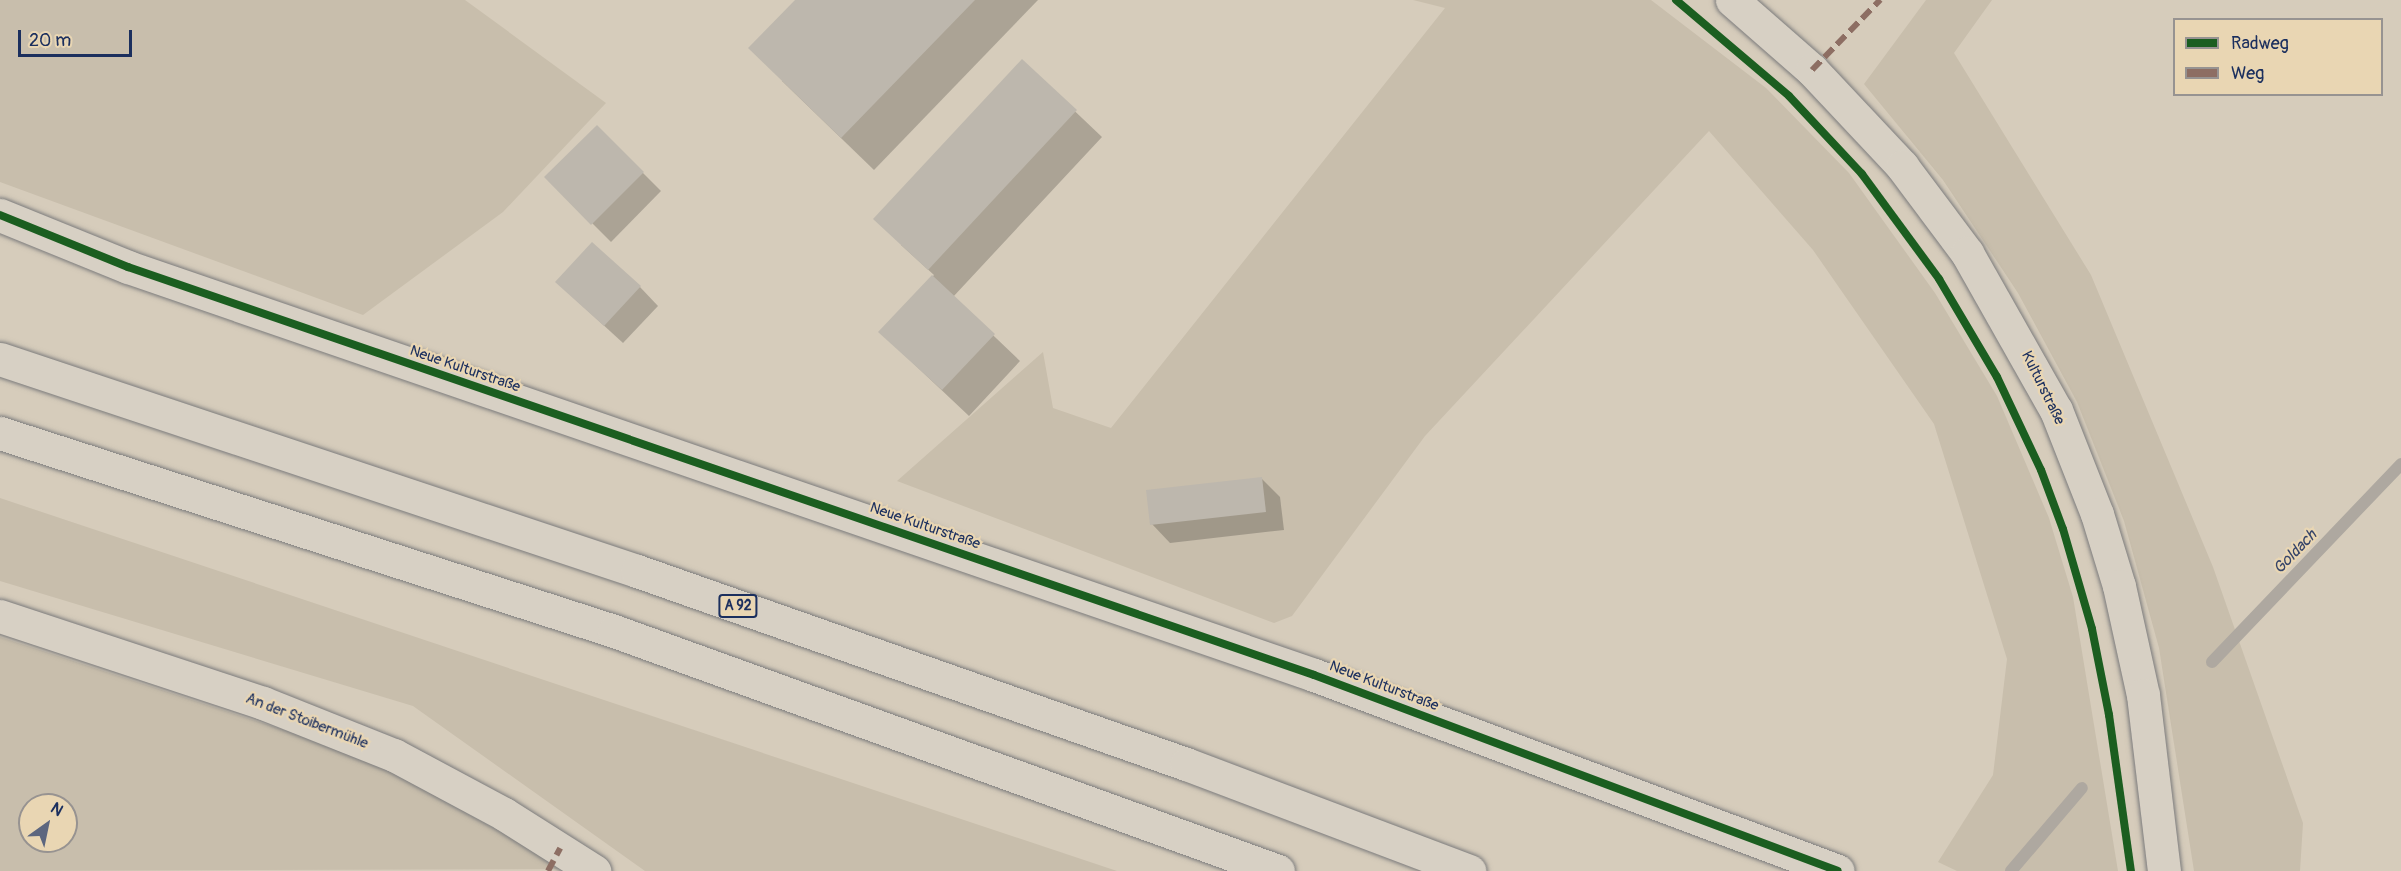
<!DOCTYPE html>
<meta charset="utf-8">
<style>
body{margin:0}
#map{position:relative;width:2401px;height:871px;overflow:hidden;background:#d6ccbb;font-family:Pangolin,sans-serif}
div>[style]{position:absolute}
.green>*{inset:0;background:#c8beac}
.shadow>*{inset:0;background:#0003}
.stream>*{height:12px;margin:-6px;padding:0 6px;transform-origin:6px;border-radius:6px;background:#aea8a0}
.building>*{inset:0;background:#bdb7ad}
.roads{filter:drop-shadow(0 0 2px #7b7b7c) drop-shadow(0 0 2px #7b7b7c)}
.street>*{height:33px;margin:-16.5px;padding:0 16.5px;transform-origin:16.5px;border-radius:16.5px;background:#d7d0c4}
.highway>*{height:33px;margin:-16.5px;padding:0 16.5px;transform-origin:16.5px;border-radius:16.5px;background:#d7d0c4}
.quiet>*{height:6px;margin-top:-3px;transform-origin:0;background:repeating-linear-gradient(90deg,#8d6e63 0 12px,transparent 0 18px)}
.cycleway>*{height:8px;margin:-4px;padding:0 4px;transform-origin:4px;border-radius:4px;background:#1b5e20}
span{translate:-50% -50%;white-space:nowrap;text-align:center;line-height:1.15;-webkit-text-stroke:4.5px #e9d6b3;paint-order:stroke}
.shield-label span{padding:2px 4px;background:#e9d6b3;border:2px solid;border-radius:4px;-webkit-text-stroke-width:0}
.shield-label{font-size:14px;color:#1b2f5e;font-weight:700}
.street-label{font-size:15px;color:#1b2f5e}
.water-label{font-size:16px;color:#354469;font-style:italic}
.legend{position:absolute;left:2173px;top:18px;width:210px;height:78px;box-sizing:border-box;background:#e9d6b3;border:2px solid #979391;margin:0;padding:8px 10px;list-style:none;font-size:18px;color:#1b2f5e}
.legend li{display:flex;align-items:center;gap:12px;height:30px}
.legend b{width:30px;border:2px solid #979391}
.north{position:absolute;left:18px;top:793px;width:60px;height:60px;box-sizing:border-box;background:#e9d6b3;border:2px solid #979391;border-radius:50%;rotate:33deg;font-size:16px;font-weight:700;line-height:24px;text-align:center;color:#1b2f5e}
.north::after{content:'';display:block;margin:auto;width:21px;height:27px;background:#5c667f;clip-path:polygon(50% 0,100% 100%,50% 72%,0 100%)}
.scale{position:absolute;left:18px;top:30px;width:114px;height:27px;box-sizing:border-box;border:3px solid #1b2f5e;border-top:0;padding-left:8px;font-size:18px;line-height:21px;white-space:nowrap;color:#1b2f5e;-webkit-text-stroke:4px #e9d6b3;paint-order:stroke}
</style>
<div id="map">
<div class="green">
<div style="clip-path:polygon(0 0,465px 0,606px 103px,503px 212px,363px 315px,0 182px)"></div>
<div style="clip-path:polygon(1413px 0,1651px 0,1766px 88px,1849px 173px,1935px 293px,1997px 396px,2049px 518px,2073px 597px,2118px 871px,1957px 871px,1938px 862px,1993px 775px,2007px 659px,1934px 424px,1813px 250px,1709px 131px,1425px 436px,1292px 616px,1274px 623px,897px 481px,1043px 352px,1053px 408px,1111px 428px,1445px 8px)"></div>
<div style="clip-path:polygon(1926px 0,1992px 0,1954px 53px,2091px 275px,2213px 567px,2303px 823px,2300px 871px,2194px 871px,2159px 648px,2124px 521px,2077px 402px,2018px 293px,1943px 180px,1864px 84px)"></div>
<div style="clip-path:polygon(0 498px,613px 703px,1117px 871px,645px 871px,413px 706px,0 581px)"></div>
<div style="clip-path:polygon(evenodd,0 637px,363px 756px,568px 869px,0 871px,0 637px,30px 805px,66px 805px,66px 841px,30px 841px,30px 805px)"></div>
</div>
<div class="shadow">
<div style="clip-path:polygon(797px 0,1038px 0,874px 170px,782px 81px)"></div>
<div style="clip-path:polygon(1022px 61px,1102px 137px,953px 297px,1020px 361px,969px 416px,880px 332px,934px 275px,901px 245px)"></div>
<div style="clip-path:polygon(597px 127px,661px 191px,611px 242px,546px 177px)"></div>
<div style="clip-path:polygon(640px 287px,658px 306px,623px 343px,576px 300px)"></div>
<div style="clip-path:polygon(1262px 479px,1280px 497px,1284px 530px,1170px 543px,1152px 524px)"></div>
</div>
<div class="stream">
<div style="left:2212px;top:662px;width:274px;rotate:-46.3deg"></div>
<div style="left:2011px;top:871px;width:109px;rotate:-49.5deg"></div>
</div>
<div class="building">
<div style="clip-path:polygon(795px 0,975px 0,841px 138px,748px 48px)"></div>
<div style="clip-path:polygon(1022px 59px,1077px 110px,928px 270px,873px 219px)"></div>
<div style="clip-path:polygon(597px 125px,644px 172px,591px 225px,544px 177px)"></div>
<div style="clip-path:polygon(592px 242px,641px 286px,604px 326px,555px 282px)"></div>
<div style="clip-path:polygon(932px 275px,995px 334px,942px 390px,878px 332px)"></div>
<div style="clip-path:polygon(1262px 477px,1266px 512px,1150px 525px,1146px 490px)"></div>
</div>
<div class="roads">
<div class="street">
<div style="left:1732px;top:0;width:106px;rotate:41.2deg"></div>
<div style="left:1812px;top:70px;width:132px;rotate:46.8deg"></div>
<div style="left:1902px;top:166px;width:109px;rotate:53.2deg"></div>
<div style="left:1967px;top:253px;width:180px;rotate:60.5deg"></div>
<div style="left:2056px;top:410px;width:112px;rotate:68.5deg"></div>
<div style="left:2097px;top:514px;width:75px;rotate:73deg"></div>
<div style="left:2119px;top:586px;width:112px;rotate:77.6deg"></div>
<div style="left:2143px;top:695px;width:177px;rotate:83.2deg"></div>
<div style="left:0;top:215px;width:138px;rotate:22.1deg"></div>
<div style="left:128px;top:267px;width:1254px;rotate:18.98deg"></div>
<div style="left:1314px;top:675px;width:559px;rotate:20.51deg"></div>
<div style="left:0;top:616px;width:277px;rotate:18.3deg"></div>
<div style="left:263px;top:703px;width:141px;rotate:21.7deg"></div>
<div style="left:394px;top:755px;width:125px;rotate:28.2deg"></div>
<div style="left:504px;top:814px;width:107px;rotate:32.3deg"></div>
</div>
<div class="highway">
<div style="left:0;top:359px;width:671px;rotate:18.41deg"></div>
<div style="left:637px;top:571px;width:582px;rotate:19.37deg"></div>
<div style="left:1186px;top:764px;width:303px;rotate:20.7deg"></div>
<div style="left:0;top:433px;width:645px;rotate:17.87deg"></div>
<div style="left:614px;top:631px;width:706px;rotate:19.87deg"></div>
</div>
</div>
<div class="quiet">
<div style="left:1812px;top:70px;width:98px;rotate:-45.8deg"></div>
<div style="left:548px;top:871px;width:26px;rotate:-62deg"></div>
</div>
<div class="cycleway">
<div style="left:1676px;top:0;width:148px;rotate:40.3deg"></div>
<div style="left:1789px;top:96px;width:107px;rotate:46.9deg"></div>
<div style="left:1862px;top:174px;width:130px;rotate:53.7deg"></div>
<div style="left:1939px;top:279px;width:114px;rotate:59.4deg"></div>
<div style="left:1997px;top:377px;width:103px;rotate:64.7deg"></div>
<div style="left:2041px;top:470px;width:63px;rotate:69.6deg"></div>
<div style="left:2063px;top:529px;width:104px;rotate:73.8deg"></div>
<div style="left:2092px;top:629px;width:88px;rotate:78.8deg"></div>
<div style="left:2109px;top:715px;width:158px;rotate:82deg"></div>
<div style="left:0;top:215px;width:138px;rotate:22.1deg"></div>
<div style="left:128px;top:267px;width:1254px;rotate:18.98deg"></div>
<div style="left:1314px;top:675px;width:559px;rotate:20.51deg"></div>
</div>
<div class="shield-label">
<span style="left:738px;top:606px">A 92</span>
</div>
<div class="street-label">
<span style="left:465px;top:369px;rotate:19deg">Neue Kulturstraße</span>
<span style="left:2043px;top:388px;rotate:64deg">Kulturstraße</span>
<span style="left:925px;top:526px;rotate:19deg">Neue Kulturstraße</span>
<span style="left:1384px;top:686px;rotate:21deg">Neue Kulturstraße</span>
<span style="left:307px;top:721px;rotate:21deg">An der Stoibermühle</span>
</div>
<div class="water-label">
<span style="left:2295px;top:552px;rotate:-46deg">Goldach</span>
</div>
<ul class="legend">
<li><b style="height:8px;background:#1b5e20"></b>Radweg</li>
<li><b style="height:8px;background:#8d6e63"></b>Weg</li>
</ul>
<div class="north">N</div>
<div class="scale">20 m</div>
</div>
